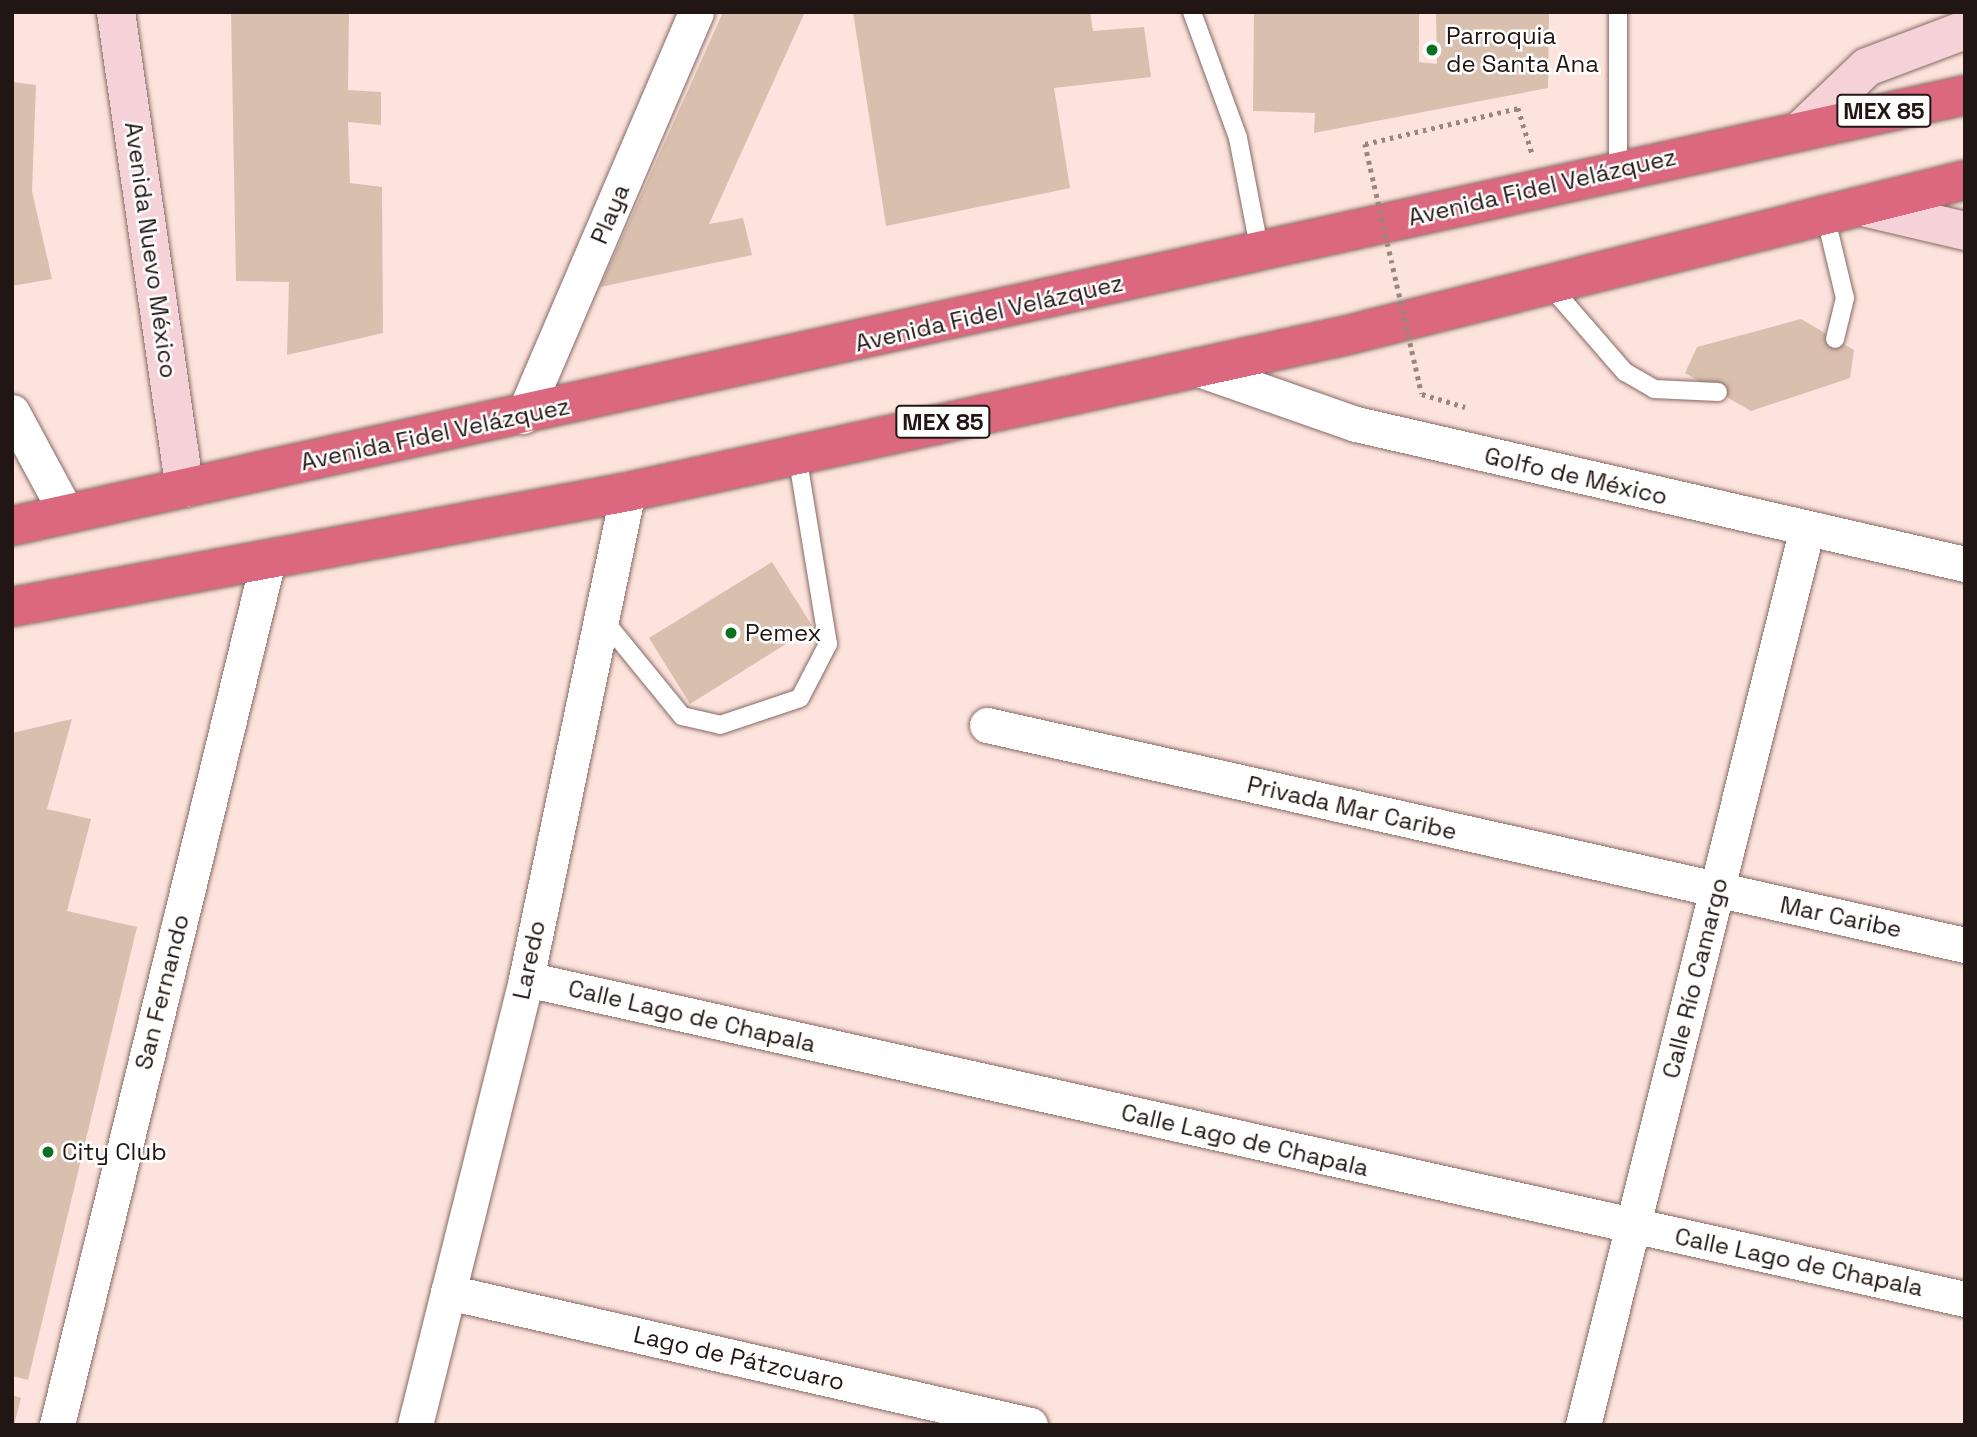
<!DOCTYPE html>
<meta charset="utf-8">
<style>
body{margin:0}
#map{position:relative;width:1977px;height:1437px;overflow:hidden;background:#fde3dd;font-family:"Space Grotesk",sans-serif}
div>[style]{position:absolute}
.building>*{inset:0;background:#d9bfae}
.path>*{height:4.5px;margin-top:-2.25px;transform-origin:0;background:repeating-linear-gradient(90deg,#998681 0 3.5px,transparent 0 8.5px)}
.roads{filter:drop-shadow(0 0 2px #866a64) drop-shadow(0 0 2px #866a64)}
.lane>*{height:18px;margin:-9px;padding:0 9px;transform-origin:9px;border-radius:9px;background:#fff}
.street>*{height:35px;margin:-17.5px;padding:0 17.5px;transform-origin:17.5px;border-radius:17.5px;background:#fff}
.secondary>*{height:38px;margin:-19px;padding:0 19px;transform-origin:19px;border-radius:19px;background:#f4d2d8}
.highway>*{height:38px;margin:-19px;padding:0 19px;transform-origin:19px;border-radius:19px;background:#db687e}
.path-bridge>*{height:4.5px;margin-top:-2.25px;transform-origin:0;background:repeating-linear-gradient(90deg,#998681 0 3.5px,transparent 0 8.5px)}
.dots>*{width:19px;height:19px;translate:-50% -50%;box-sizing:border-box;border:4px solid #fff;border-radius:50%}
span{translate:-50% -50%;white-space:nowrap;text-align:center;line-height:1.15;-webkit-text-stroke:5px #fff;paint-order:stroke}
.shield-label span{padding:2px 5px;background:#fff;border:2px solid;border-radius:5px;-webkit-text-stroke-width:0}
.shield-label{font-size:23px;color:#221614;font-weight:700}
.poi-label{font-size:24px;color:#221614}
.left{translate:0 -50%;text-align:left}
.street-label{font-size:24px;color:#221614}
.frame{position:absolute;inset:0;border:14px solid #221614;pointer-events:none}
</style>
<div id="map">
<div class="building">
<div style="clip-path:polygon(231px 12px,349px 12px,348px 90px,381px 92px,381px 125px,348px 122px,350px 183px,382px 187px,383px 333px,287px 355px,289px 282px,236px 281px)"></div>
<div style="clip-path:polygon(723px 12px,805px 12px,709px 224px,743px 218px,752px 255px,600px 287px)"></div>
<div style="clip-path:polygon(853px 12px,1090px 12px,1093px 31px,1144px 27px,1151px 77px,1054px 88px,1070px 188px,886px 226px)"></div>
<div style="clip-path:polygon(1254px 12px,1419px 12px,1419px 62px,1437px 64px,1436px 12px,1549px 12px,1548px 88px,1314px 133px,1315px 113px,1253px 111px)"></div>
<div style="clip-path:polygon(12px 82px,36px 85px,32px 191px,52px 279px,12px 286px)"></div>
<div style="clip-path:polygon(1801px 319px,1854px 350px,1850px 378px,1751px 411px,1685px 373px,1697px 347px)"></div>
<div style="clip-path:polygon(772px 562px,813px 627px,690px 704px,649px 638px)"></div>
<div style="clip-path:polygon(72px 719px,47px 809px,91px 819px,67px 911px,137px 927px,28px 1380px,12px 1376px,12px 733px)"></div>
<div style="clip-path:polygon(12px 1395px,21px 1398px,14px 1425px,12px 1425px)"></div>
</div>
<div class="path">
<div style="left:1365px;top:144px;width:157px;rotate:-13.2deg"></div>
<div style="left:1518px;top:108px;width:47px;rotate:72.7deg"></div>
<div style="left:1422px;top:394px;width:45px;rotate:16.8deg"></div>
</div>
<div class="roads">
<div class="lane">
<div style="left:1192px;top:12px;width:134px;rotate:69.9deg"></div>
<div style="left:1238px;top:138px;width:116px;rotate:79.1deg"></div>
<div style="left:1618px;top:170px;width:158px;rotate:-90deg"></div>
<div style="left:1826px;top:219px;width:81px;rotate:76.5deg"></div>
<div style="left:1845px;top:298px;width:42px;rotate:103.7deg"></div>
<div style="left:1551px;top:287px;width:113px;rotate:49deg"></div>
<div style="left:1625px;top:372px;width:34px;rotate:30deg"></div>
<div style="left:1654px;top:389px;width:64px;rotate:2.7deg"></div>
<div style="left:602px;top:618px;width:127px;rotate:50.8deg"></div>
<div style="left:682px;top:716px;width:39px;rotate:13deg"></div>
<div style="left:720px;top:725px;width:84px;rotate:-18.6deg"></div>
<div style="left:800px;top:698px;width:61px;rotate:-62.6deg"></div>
<div style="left:828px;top:644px;width:193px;rotate:-99.3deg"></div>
</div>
<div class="street">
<div style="left:1193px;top:367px;width:173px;rotate:19.3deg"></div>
<div style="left:1356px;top:424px;width:625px;rotate:12.95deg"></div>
<div style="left:12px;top:412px;width:116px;rotate:61.7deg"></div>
<div style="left:523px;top:416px;width:439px;rotate:-66.8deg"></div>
<div style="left:987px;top:725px;width:1002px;rotate:12.68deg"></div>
<div style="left:526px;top:979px;width:1474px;rotate:12.54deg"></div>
<div style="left:448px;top:1292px;width:597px;rotate:12.87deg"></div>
<div style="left:57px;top:1425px;width:890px;rotate:-76.29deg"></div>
<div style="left:415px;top:1425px;width:460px;rotate:-76deg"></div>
<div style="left:526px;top:979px;width:498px;rotate:-78.2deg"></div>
<div style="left:1583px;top:1425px;width:920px;rotate:-75.98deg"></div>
</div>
<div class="secondary">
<div style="left:116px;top:12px;width:481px;rotate:81.8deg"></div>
<div style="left:1803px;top:128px;width:88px;rotate:-43.6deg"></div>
<div style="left:1867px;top:67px;width:105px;rotate:-20.7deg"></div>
<div style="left:1867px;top:208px;width:101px;rotate:13.2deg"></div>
</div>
<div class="highway">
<div style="left:12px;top:526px;width:2000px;rotate:-12.44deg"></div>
<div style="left:12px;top:607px;width:627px;rotate:-10.57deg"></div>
<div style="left:628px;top:492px;width:737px;rotate:-12.3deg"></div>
<div style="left:1348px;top:335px;width:636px;rotate:-14.1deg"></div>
</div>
</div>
<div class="path-bridge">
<div style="left:1365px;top:144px;width:256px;rotate:77.2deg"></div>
</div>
<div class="dots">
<div style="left:1432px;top:50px;background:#0b7121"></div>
<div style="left:731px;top:633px;background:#0b7121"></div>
<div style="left:48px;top:1152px;background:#0b7121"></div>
</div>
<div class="shield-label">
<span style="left:1884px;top:111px">MEX 85</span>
<span style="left:943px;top:422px">MEX 85</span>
</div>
<div class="poi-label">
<span class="left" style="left:1446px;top:50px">Parroquia<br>de Santa Ana</span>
<span class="left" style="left:745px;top:633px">Pemex</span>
<span class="left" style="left:62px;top:1152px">City Club</span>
</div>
<div class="street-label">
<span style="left:1542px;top:187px;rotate:-13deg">Avenida Fidel Velázquez</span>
<span style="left:610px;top:214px;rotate:-67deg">Playa</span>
<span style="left:151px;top:250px;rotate:82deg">Avenida Nuevo México</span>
<span style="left:989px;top:313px;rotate:-13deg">Avenida Fidel Velázquez</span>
<span style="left:435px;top:434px;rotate:-12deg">Avenida Fidel Velázquez</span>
<span style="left:1576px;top:476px;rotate:13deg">Golfo de México</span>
<span style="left:1352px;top:808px;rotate:13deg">Privada Mar Caribe</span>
<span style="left:1841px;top:917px;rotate:12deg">Mar Caribe</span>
<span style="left:529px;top:960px;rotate:-78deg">Laredo</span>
<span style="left:1695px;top:978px;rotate:-76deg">Calle Río Camargo</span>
<span style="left:162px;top:992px;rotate:-76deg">San Fernando</span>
<span style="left:692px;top:1016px;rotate:13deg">Calle Lago de Chapala</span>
<span style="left:1245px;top:1140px;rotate:13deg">Calle Lago de Chapala</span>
<span style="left:1799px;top:1262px;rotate:12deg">Calle Lago de Chapala</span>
<span style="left:739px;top:1358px;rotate:13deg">Lago de Pátzcuaro</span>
</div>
<div class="frame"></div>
</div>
